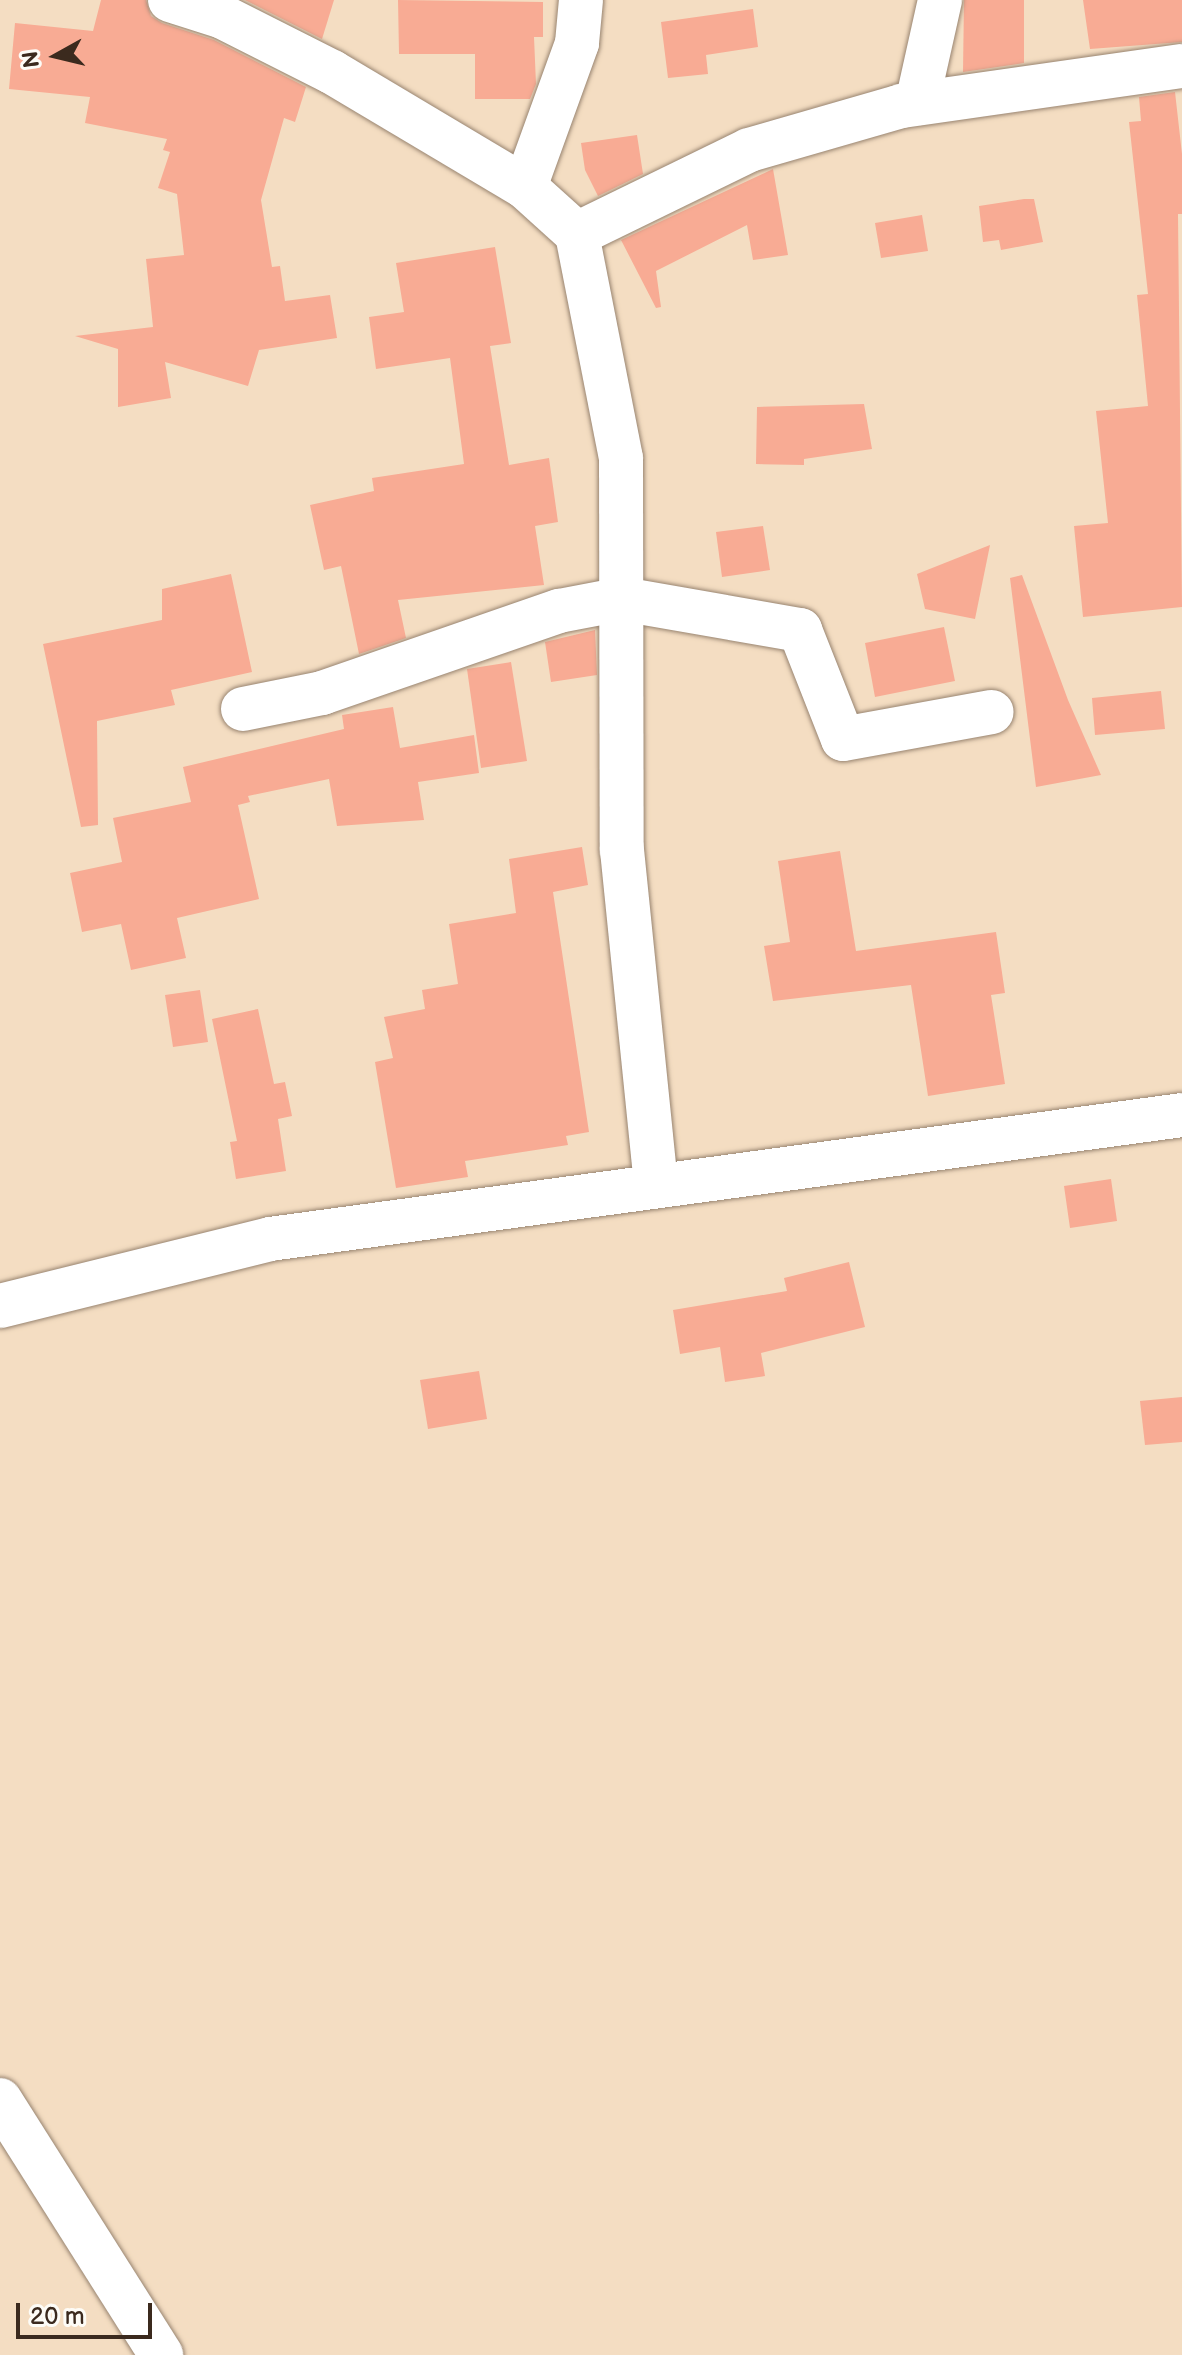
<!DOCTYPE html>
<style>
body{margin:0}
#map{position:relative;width:1182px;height:2355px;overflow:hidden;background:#f4ddc2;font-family:"Balsamiq Sans",sans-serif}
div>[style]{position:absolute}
.building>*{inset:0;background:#f8ab94}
.roads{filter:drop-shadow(0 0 2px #988470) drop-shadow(0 0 2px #988470)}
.minor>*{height:44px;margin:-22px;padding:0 22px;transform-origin:22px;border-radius:22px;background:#fff}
span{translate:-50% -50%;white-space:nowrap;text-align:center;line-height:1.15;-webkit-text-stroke:8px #fdfcf7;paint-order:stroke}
.north{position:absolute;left:16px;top:16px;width:80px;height:80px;-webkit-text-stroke:6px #fdfcf7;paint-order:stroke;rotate:262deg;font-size:22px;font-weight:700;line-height:32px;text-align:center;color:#3b2a1e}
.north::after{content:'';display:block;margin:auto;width:28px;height:36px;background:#3b2a1e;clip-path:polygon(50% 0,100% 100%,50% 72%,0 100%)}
.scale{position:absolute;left:16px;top:2303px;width:136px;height:36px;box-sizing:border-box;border:4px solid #3b2a1e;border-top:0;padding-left:10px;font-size:24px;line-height:28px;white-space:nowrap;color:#3b2a1e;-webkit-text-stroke:6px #fdfcf7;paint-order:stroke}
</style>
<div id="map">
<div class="building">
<div style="clip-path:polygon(101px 0,146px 0,151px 16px,162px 23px,214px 40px,306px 87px,295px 122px,284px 118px,261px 200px,272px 267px,280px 266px,285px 301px,330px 295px,337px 338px,259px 350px,248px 386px,165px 362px,171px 398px,118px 407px,118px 349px,75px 336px,153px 327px,146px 259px,184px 255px,177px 194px,158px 188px,170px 152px,163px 150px,167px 139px,85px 123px,90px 97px,9px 89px,15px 23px,93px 31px)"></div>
<div style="clip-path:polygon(245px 0,334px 0,322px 39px)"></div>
<div style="clip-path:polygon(398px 0,543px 2px,543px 37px,534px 37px,536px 84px,530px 99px,475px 99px,475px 54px,399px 54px)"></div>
<div style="clip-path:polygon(964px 0,1024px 0,1024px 63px,963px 72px)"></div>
<div style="clip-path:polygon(1083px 0,1182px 0,1182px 42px,1090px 49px)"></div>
<div style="clip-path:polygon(753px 9px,758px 47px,706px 55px,708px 74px,668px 78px,661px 22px)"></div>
<div style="clip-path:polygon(1175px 92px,1182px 154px,1182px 214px,1178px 214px,1182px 607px,1083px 617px,1074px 526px,1108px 523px,1096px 411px,1148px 406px,1137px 295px,1148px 294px,1129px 122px,1141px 121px,1139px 97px)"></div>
<div style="clip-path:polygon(637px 135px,643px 174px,598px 196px,585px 170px,581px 143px)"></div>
<div style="clip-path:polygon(773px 169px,788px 255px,753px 260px,747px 225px,656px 271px,661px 307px,656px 308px,621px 240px)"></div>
<div style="clip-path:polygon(1024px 199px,1034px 199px,1043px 242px,1001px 250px,999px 240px,983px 242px,979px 206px)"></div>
<div style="clip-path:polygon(922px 215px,928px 251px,881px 258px,875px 223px)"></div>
<div style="clip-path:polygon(495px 247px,511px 343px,490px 346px,509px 465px,549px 458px,558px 522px,535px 526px,544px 585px,398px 600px,406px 638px,359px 654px,341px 566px,324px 570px,310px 505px,374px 491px,372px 478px,464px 464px,450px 358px,376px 369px,369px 317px,404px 312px,396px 263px)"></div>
<div style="clip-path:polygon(864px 404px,872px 449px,804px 459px,804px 465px,756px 464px,757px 407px)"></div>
<div style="clip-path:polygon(763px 526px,770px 570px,722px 577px,716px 532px)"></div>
<div style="clip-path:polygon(990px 545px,975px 619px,925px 609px,917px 574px)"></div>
<div style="clip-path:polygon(231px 574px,252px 672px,171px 690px,175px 705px,97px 721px,98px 825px,81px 827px,43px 644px,162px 620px,162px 589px)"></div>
<div style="clip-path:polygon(1022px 575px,1068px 700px,1101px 775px,1036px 787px,1010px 578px)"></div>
<div style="clip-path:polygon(944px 627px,955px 681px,875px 697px,865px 643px)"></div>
<div style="clip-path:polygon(595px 630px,597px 675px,551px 682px,545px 642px)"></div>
<div style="clip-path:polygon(511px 662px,527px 761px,481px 768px,467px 669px)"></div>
<div style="clip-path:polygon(1161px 691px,1165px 729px,1095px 735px,1092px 698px)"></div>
<div style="clip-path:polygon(393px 707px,400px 748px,474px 735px,479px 773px,418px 782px,424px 820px,337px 826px,329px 779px,248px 796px,250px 802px,238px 805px,259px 899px,177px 918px,186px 958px,131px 970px,121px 924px,82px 932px,70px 873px,122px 862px,113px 818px,191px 802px,183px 767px,344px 729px,342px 715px)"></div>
<div style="clip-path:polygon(582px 847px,588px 885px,553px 892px,589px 1132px,566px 1136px,568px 1145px,465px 1161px,468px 1177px,396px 1188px,375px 1062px,393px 1058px,384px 1017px,425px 1009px,422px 990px,458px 984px,449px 924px,516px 913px,509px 859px)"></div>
<div style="clip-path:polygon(840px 851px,856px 951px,996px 932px,1005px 993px,991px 995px,1005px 1084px,928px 1096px,911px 985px,773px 1001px,764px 946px,790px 942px,778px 861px)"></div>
<div style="clip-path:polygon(200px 990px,208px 1042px,173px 1047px,165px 995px)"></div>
<div style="clip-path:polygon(258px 1009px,274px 1084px,285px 1082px,292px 1116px,278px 1119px,286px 1171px,236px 1179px,230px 1142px,237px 1141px,212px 1019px)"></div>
<div style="clip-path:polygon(1111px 1179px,1117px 1221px,1070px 1228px,1064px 1186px)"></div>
<div style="clip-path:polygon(849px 1262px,865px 1327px,761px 1353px,765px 1376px,725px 1382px,720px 1347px,680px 1354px,673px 1310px,787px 1291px,784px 1278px)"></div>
<div style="clip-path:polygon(479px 1371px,487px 1419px,428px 1429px,420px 1380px)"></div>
<div style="clip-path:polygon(1182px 1397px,1182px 1442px,1145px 1445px,1140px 1401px)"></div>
</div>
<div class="roads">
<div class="minor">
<div style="left:170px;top:0;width:56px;rotate:17.8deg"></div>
<div style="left:223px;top:17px;width:122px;rotate:26.8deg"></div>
<div style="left:332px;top:72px;width:225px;rotate:30.8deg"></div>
<div style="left:525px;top:187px;width:70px;rotate:42.1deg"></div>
<div style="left:577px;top:234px;width:228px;rotate:78.9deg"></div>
<div style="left:621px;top:458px;width:392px;rotate:89.9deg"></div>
<div style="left:622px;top:850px;width:337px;rotate:84.2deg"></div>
<div style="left:917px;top:103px;width:106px;rotate:-77.4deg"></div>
<div style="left:525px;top:187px;width:153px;rotate:-70.1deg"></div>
<div style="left:577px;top:43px;width:43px;rotate:-84.7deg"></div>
<div style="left:577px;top:234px;width:191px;rotate:-26deg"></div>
<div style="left:749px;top:150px;width:158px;rotate:-16.1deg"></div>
<div style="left:901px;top:106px;width:284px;rotate:-8.1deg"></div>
<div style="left:243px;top:709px;width:81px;rotate:-11.4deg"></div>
<div style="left:322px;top:693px;width:251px;rotate:-19.1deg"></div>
<div style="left:559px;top:611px;width:64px;rotate:-10.8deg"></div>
<div style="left:622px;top:599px;width:181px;rotate:9.9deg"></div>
<div style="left:800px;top:630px;width:117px;rotate:68.5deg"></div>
<div style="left:843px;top:739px;width:151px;rotate:-10.3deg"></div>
<div style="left:0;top:1306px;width:278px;rotate:-13.9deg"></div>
<div style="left:270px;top:1239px;width:920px;rotate:-7.74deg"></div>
<div style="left:0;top:2100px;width:302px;rotate:57.7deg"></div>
</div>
</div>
<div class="north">N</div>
<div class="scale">20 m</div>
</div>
